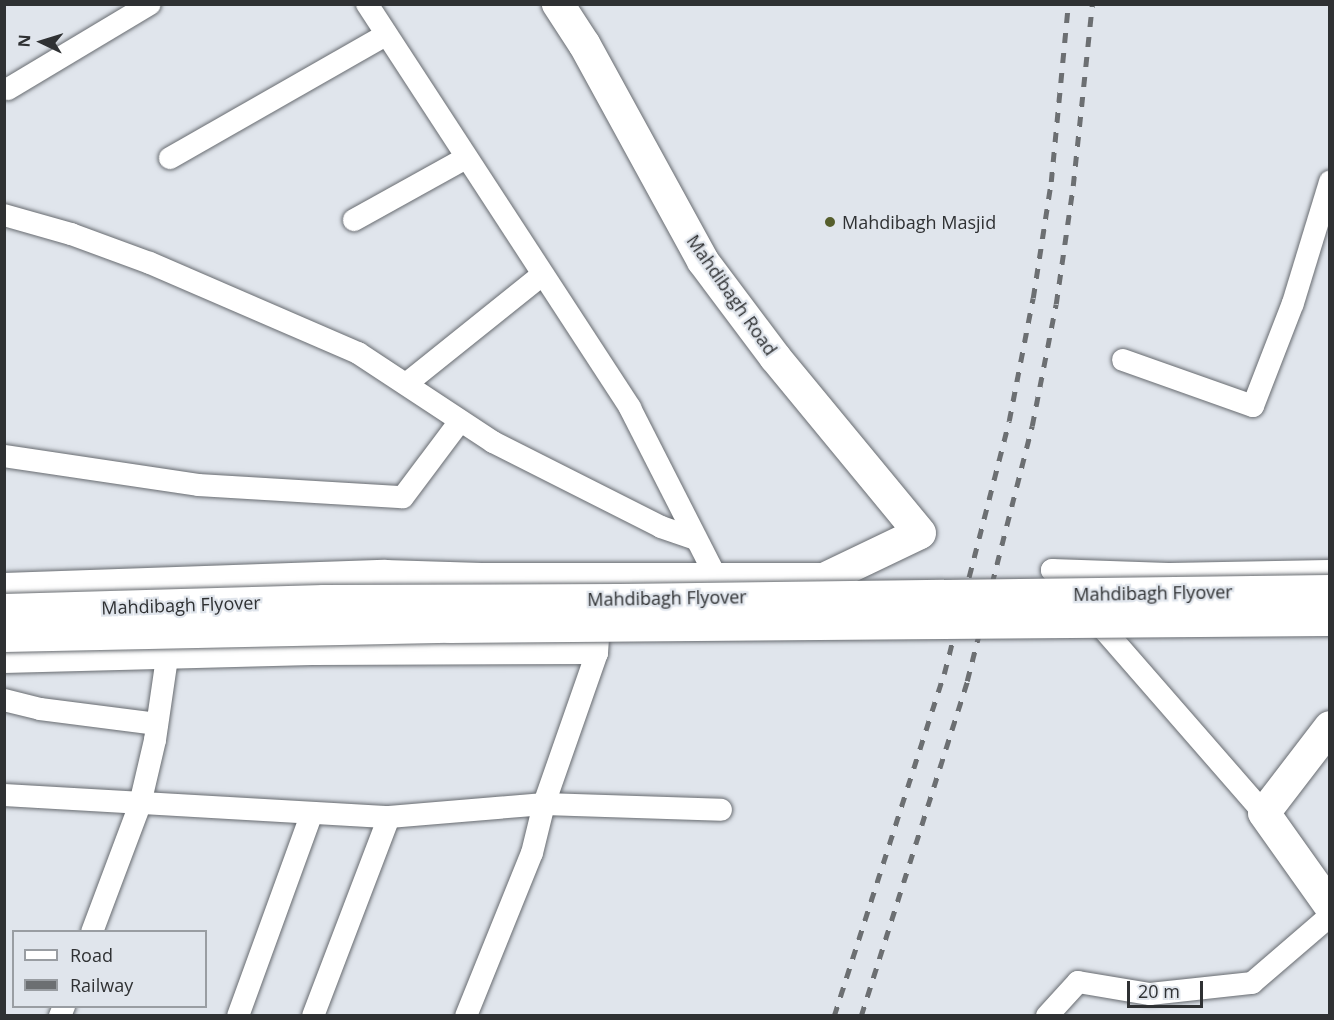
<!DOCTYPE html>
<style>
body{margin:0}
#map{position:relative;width:1334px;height:1020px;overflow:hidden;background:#e0e5ec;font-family:"Open Sans",sans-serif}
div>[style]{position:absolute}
.roads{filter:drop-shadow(0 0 2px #676b70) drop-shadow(0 0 2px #676b70)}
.street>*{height:22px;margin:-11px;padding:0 11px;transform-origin:11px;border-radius:11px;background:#fff}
.secondary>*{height:32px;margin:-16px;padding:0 16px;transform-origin:16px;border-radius:16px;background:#fff}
.rail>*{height:4.5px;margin-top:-2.25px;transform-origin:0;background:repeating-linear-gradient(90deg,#6c6f72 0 10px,transparent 0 20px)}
.bridges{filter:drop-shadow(0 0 2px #676b70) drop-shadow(0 0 2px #676b70)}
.secondary-bridge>*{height:32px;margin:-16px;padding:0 16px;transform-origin:16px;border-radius:16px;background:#fff}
.dots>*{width:16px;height:16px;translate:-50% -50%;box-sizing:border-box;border:3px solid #e0e5ec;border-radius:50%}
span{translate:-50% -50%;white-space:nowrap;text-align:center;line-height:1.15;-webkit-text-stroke:4.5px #e0e5ec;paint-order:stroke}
.poi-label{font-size:18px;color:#2f3133}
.left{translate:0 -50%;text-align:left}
.street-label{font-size:18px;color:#2f3133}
.frame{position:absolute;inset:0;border:6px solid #2f3133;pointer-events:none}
.legend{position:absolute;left:12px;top:930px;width:195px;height:78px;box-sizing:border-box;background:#e0e5ec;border:2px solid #999da2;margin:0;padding:8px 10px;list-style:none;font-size:18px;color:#2f3133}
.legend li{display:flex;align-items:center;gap:12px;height:30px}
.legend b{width:30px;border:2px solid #999da2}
.north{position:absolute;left:12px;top:12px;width:60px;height:60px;-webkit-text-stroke:4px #e0e5ec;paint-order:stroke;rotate:274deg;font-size:16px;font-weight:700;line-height:24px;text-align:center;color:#2f3133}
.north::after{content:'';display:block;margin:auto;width:21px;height:27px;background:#2f3133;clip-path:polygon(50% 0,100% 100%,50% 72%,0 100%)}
.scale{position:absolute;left:1127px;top:981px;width:76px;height:27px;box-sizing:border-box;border:3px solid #2f3133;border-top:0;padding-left:8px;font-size:18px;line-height:21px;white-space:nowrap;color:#2f3133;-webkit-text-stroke:4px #e0e5ec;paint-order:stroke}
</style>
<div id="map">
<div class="roads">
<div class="street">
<div style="left:367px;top:4px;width:482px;rotate:56.9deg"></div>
<div style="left:630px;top:408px;width:192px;rotate:63deg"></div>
<div style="left:8px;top:89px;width:165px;rotate:-30.9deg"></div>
<div style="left:170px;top:158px;width:249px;rotate:-29.7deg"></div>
<div style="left:4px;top:215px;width:70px;rotate:15.8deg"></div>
<div style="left:71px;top:234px;width:84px;rotate:20.2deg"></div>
<div style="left:150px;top:263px;width:227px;rotate:23.4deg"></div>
<div style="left:358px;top:353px;width:162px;rotate:33.4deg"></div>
<div style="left:493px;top:442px;width:188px;rotate:26.8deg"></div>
<div style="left:661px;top:527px;width:37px;rotate:19deg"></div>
<div style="left:354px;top:220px;width:128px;rotate:-29deg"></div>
<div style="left:1123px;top:360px;width:138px;rotate:19.5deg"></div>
<div style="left:1253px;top:406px;width:110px;rotate:-68.8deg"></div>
<div style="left:1293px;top:303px;width:127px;rotate:-73deg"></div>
<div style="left:406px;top:384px;width:174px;rotate:-38.7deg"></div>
<div style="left:4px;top:456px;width:196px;rotate:8.5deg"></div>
<div style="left:198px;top:485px;width:205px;rotate:3.4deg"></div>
<div style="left:403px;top:497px;width:95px;rotate:-53.1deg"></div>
<div style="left:1052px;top:570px;width:322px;rotate:48.9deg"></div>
<div style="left:1052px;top:570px;width:116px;rotate:2deg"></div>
<div style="left:1168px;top:574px;width:162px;rotate:-1.1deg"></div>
<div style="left:4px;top:662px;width:308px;rotate:-1.5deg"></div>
<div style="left:312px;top:654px;width:285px;rotate:-0.2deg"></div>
<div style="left:4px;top:700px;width:37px;rotate:14deg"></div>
<div style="left:40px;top:709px;width:118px;rotate:7.3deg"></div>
<div style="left:4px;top:795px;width:386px;rotate:3.3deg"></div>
<div style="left:389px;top:817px;width:156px;rotate:-4.8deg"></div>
<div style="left:544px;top:804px;width:177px;rotate:1.9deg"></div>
<div style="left:92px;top:932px;width:137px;rotate:-69.4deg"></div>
<div style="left:140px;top:804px;width:66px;rotate:-76.8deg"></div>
<div style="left:155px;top:740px;width:83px;rotate:-81.7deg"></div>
<div style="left:60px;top:1016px;width:11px;rotate:-68deg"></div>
<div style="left:238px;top:1016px;width:216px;rotate:-70deg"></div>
<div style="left:313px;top:1016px;width:213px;rotate:-69.1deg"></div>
<div style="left:466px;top:1016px;width:176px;rotate:-68deg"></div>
<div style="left:532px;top:853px;width:50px;rotate:-76.2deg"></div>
<div style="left:544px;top:804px;width:160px;rotate:-70.7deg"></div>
<div style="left:597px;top:653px;width:14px;rotate:-86deg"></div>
<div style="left:1047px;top:1016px;width:46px;rotate:-47.6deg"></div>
<div style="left:1078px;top:982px;width:73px;rotate:9.5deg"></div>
<div style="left:1150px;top:994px;width:103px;rotate:-6.2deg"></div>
<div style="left:1252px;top:983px;width:103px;rotate:-40.7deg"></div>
</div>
<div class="secondary">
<div style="left:4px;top:589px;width:381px;rotate:-2deg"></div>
<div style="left:385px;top:576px;width:96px;rotate:1.8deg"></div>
<div style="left:481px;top:579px;width:343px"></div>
<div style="left:824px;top:579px;width:106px;rotate:-25.6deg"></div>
<div style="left:920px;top:533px;width:228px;rotate:-129.5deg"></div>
<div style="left:775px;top:357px;width:120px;rotate:-126.9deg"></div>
<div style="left:703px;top:261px;width:247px;rotate:-118.7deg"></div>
<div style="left:584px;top:44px;width:48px;rotate:-123deg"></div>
<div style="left:1330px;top:727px;width:108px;rotate:127.5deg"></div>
<div style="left:1264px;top:813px;width:114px;rotate:54.6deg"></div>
</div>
</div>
<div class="rail">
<div style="left:834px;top:1016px;width:359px;rotate:-72.2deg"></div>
<div style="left:944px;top:674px;width:261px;rotate:-75.6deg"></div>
<div style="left:1009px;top:421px;width:125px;rotate:-79deg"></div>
<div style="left:1033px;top:298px;width:117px;rotate:-81.2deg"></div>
<div style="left:1051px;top:182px;width:179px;rotate:-84.5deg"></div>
<div style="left:861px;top:1016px;width:351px;rotate:-72.4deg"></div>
<div style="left:967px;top:681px;width:263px;rotate:-75.7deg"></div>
<div style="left:1032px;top:426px;width:124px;rotate:-78.9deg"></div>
<div style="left:1056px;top:304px;width:119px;rotate:-81.8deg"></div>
<div style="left:1073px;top:186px;width:183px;rotate:-84deg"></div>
</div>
<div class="bridges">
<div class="secondary-bridge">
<div style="left:4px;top:610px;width:320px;rotate:-1.6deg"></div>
<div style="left:324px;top:601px;width:297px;rotate:-0.2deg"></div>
<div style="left:621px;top:600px;width:709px;rotate:-0.73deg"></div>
<div style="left:4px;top:636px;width:446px;rotate:-1.2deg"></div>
<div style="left:450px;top:627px;width:880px;rotate:-0.46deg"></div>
</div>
</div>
<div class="dots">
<div style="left:830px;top:222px;background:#565e2c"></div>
</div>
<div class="poi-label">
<span class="left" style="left:842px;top:222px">Mahdibagh Masjid</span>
</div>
<div class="street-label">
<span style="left:732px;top:295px;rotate:55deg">Mahdibagh Road</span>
<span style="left:1153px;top:593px;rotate:-1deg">Mahdibagh Flyover</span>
<span style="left:667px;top:598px;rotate:-1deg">Mahdibagh Flyover</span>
<span style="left:181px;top:605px;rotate:-2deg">Mahdibagh Flyover</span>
</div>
<div class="frame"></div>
<ul class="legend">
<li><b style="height:8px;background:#fff"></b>Road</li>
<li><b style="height:8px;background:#6c6f72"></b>Railway</li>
</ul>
<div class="north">N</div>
<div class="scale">20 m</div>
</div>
